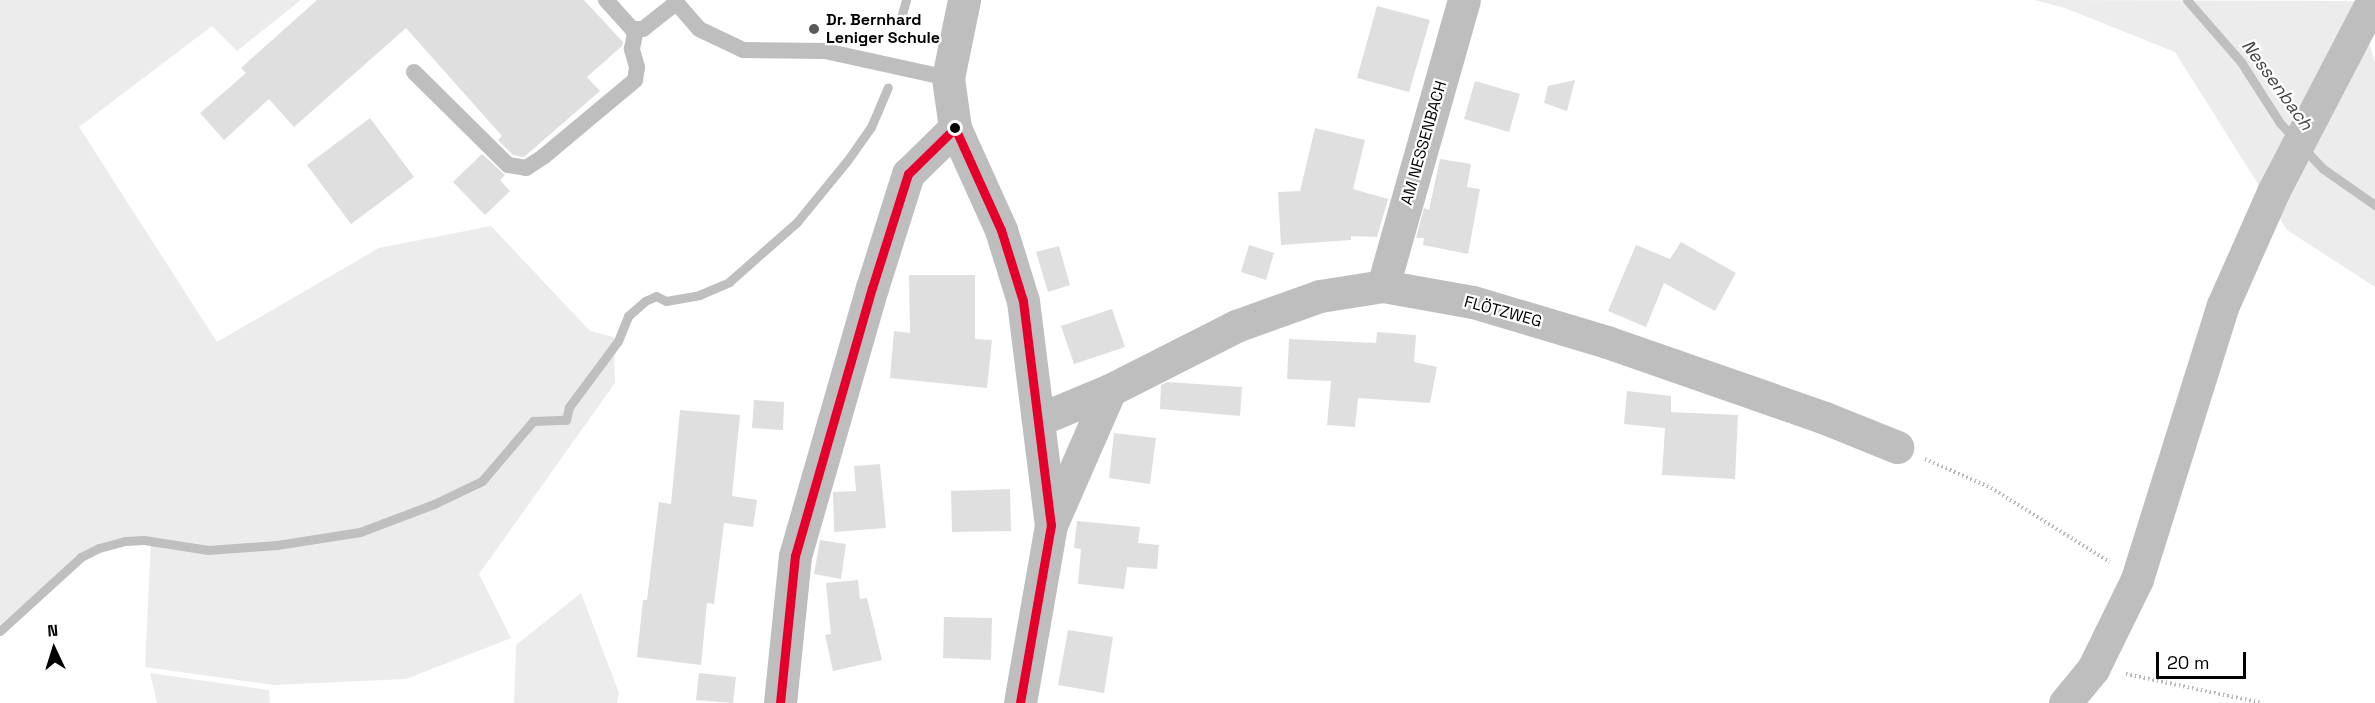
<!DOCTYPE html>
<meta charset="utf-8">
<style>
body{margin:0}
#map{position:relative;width:2375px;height:703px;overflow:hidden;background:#fff;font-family:"Space Grotesk",sans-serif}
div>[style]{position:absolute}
.green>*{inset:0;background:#ececec}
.stream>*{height:9px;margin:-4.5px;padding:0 4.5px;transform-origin:4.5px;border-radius:4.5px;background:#bfbfbf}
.building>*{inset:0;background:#dfdfdf}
.path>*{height:4px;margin-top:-2px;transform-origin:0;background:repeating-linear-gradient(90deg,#b9b9b9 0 1.5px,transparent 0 4.5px)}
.lane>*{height:16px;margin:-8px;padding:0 8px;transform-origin:8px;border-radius:8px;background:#bebebe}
.street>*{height:33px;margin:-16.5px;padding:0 16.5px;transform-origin:16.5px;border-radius:16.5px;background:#bebebe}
.bus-1>*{height:9px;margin:-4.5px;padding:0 4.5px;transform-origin:4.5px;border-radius:4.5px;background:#e4002b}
.dots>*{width:16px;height:16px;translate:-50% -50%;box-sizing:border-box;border:3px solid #fff;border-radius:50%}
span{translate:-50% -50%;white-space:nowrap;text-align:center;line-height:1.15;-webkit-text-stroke:4.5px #fff;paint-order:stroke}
.poi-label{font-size:16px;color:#000;font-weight:700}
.left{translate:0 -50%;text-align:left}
.street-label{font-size:16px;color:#000}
.water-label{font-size:18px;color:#444;font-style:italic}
.north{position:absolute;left:24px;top:619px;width:60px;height:60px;-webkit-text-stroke:4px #fff;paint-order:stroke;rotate:356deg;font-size:16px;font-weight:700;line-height:24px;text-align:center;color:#000}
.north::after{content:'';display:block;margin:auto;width:21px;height:27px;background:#000;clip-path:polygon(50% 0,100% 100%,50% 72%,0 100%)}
.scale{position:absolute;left:2156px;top:652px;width:90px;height:27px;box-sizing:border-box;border:3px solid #000;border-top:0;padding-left:8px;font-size:18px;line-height:21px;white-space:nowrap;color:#000;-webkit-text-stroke:4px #fff;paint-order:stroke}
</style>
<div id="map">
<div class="green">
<div style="clip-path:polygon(0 0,301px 0,237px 51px,212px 26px,79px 127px,217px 342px,379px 248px,491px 226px,590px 331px,614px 337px,615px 383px,479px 574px,511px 638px,406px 679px,274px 685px,145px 667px,151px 539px,121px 541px,70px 564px,0 625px)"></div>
<div style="clip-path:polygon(2035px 0,2357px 1px,2375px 63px,2375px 287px,2287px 230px,2175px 52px,2065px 8px)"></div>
<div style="clip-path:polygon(581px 593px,619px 693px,617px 703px,514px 703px,516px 645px)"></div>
<div style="clip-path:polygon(150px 673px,269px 690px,270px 703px,157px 703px)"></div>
</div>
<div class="stream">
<div style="left:2187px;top:0;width:82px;rotate:48.9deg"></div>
<div style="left:2241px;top:62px;width:72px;rotate:57.4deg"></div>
<div style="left:2280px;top:123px;width:21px;rotate:47deg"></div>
<div style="left:900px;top:21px;width:22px;rotate:-74deg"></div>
<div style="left:2303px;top:148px;width:28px;rotate:46deg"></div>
<div style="left:2322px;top:168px;width:65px;rotate:34.9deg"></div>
<div style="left:0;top:631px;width:110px;rotate:-42.4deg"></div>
<div style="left:81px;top:557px;width:20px;rotate:-27deg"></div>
<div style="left:99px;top:548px;width:27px;rotate:-15deg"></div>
<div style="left:125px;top:541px;width:19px;rotate:-3deg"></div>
<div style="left:144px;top:540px;width:65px;rotate:8.9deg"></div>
<div style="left:208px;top:550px;width:69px;rotate:-4.1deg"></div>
<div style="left:277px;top:545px;width:84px;rotate:-8.9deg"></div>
<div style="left:360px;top:532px;width:79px;rotate:-20.7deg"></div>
<div style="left:434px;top:504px;width:53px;rotate:-25.6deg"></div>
<div style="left:482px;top:481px;width:79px;rotate:-49.6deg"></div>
<div style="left:533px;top:421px;width:33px;rotate:-2deg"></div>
<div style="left:566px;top:420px;width:13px;rotate:-77deg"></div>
<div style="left:569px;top:407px;width:82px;rotate:-53.4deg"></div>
<div style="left:618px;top:341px;width:27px;rotate:-68deg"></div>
<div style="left:628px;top:316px;width:23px;rotate:-41deg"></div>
<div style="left:645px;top:301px;width:12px;rotate:-24deg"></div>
<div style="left:656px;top:296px;width:11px;rotate:27deg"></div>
<div style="left:666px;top:301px;width:34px;rotate:-10deg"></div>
<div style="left:699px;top:295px;width:33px;rotate:-23deg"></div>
<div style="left:729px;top:282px;width:91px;rotate:-41.4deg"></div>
<div style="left:797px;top:222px;width:79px;rotate:-50.7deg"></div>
<div style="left:847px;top:161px;width:42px;rotate:-54.8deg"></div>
<div style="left:871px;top:127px;width:43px;rotate:-67deg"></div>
</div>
<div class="building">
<div style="clip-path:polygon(317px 0,584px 0,623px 42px,622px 46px,587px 77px,600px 91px,524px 157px,513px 155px,498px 140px,502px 136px,406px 28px,294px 127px,269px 99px,224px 140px,200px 113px,246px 73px,241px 68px)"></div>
<div style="clip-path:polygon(1377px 6px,1430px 20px,1409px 92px,1357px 78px)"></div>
<div style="clip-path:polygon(1575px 80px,1567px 111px,1544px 103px,1548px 86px)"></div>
<div style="clip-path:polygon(1475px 81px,1520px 94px,1509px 132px,1464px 119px)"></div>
<div style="clip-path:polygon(370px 118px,414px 177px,351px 224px,307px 165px)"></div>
<div style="clip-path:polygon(1315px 128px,1365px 140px,1353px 189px,1388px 199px,1377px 237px,1351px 236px,1351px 240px,1281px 245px,1278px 192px,1300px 191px)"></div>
<div style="clip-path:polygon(482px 154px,505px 175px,500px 180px,510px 191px,485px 215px,453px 182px)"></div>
<div style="clip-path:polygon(1440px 159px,1471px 164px,1467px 187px,1480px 189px,1468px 254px,1423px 245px,1424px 238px,1416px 238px,1424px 208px,1429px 210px)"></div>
<div style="clip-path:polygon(1681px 242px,1736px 273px,1715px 311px,1664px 283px,1646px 327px,1608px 311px,1636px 245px,1670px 259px)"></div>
<div style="clip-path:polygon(1249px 245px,1274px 253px,1266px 280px,1241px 272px)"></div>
<div style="clip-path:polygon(1059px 246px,1070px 285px,1048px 292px,1036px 252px)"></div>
<div style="clip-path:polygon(909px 275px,975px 275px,975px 339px,992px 340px,987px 388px,890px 378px,894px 331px,910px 333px)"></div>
<div style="clip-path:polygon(1112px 309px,1125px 347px,1074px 364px,1061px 326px)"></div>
<div style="clip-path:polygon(1377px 332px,1416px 335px,1414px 362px,1437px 367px,1430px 403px,1358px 398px,1355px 427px,1327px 425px,1331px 381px,1287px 379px,1289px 339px,1376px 343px)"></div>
<div style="clip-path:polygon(1167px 382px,1242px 387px,1240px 416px,1160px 409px,1161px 385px)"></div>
<div style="clip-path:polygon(1627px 391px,1671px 396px,1671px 412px,1738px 415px,1735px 479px,1662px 475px,1665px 428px,1624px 424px)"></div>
<div style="clip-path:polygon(754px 400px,784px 402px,783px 430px,752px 428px)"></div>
<div style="clip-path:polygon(680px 410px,740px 415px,732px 496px,757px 500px,753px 527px,724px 523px,714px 604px,707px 603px,701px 665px,637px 657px,643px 600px,647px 600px,659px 502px,671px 504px)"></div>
<div style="clip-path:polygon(1114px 433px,1156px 438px,1150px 484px,1109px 478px)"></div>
<div style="clip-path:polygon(880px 464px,886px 528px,834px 532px,833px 492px,856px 491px,854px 466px)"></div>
<div style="clip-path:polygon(1010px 489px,1011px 531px,952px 532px,951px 491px)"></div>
<div style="clip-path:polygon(1077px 521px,1140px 527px,1138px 543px,1159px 545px,1157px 569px,1127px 567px,1124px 589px,1078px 584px,1081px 549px,1074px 548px)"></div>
<div style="clip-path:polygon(820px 540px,846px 544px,841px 579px,814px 574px)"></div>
<div style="clip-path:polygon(858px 580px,860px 599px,867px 598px,882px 660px,833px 671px,825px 635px,831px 634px,826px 583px)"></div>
<div style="clip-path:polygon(944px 617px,992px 618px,991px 660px,943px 658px)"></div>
<div style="clip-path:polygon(1068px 630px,1113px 637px,1104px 693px,1058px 685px)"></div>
<div style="clip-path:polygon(699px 673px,736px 677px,733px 703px,696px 700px)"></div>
</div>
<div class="path">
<div style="left:1925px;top:459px;width:72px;rotate:23.7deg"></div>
<div style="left:1991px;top:488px;width:140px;rotate:31.9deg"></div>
<div style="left:2126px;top:674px;width:140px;rotate:12deg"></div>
</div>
<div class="lane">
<div style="left:606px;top:0;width:39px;rotate:48deg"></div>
<div style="left:632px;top:29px;width:11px"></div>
<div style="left:643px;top:29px;width:42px;rotate:-38.2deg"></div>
<div style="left:674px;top:0;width:38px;rotate:49deg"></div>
<div style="left:699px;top:29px;width:49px;rotate:25.5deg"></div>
<div style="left:743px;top:50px;width:82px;rotate:0.7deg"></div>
<div style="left:825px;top:51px;width:126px;rotate:12.4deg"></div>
<div style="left:414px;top:72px;width:132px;rotate:44.7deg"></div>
<div style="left:508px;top:165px;width:18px;rotate:9deg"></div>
<div style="left:526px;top:168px;width:20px;rotate:-33deg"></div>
<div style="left:543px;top:157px;width:120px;rotate:-39.9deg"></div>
<div style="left:635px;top:80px;width:13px;rotate:-81deg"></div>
<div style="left:637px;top:67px;width:19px;rotate:-106deg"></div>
<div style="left:632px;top:49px;width:20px;rotate:-79deg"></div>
</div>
<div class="street">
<div style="left:964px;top:0;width:80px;rotate:101.6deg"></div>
<div style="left:948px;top:78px;width:50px;rotate:82deg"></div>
<div style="left:955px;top:128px;width:112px;rotate:65.7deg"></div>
<div style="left:1001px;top:230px;width:74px;rotate:72.8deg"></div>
<div style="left:1023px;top:301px;width:226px;rotate:82.9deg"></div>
<div style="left:1051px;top:525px;width:181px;rotate:99.9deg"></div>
<div style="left:1383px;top:286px;width:297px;rotate:-74.2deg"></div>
<div style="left:1038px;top:420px;width:78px;rotate:-22.6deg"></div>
<div style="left:1051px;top:525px;width:147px;rotate:-66.4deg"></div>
<div style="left:1110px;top:390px;width:141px;rotate:-26.9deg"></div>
<div style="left:1236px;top:326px;width:89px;rotate:-19.7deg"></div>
<div style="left:1320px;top:296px;width:64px;rotate:-9deg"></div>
<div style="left:1383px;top:286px;width:91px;rotate:10.1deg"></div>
<div style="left:1473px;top:302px;width:140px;rotate:16.6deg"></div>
<div style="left:1607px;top:342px;width:231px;rotate:19.2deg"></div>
<div style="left:1825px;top:418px;width:78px;rotate:21.9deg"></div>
<div style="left:780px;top:703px;width:148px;rotate:-84.2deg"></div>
<div style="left:795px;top:556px;width:279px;rotate:-74deg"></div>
<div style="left:872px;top:288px;width:120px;rotate:-72.5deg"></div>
<div style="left:908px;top:174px;width:66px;rotate:-44.4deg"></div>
<div style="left:2065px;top:703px;width:44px;rotate:-50.5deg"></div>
<div style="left:2093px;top:669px;width:100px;rotate:-63.9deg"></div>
<div style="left:2137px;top:579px;width:287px;rotate:-72.6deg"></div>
<div style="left:2223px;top:305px;width:124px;rotate:-66.1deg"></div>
<div style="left:2273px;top:192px;width:216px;rotate:-62.5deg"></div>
</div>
<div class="bus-1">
<div style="left:955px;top:128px;width:112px;rotate:65.7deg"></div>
<div style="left:1001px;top:230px;width:74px;rotate:72.8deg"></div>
<div style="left:1023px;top:301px;width:226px;rotate:82.9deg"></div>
<div style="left:1051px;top:525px;width:181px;rotate:99.9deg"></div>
<div style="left:780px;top:703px;width:148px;rotate:-84.2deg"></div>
<div style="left:795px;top:556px;width:279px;rotate:-74deg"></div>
<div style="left:872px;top:288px;width:120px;rotate:-72.5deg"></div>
<div style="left:908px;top:174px;width:66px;rotate:-44.4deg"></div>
</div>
<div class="dots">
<div style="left:814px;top:29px;background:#595959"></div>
<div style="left:955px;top:128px;background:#000"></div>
</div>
<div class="poi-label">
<span class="left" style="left:826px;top:29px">Dr. Bernhard<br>Leniger Schule</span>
</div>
<div class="street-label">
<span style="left:1424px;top:143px;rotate:-74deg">AM NESSENBACH</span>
<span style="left:1503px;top:312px;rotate:15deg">FLÖTZWEG</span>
</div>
<div class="water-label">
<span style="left:2277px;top:85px;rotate:54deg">Nessenbach</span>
</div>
<div class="north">N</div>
<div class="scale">20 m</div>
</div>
